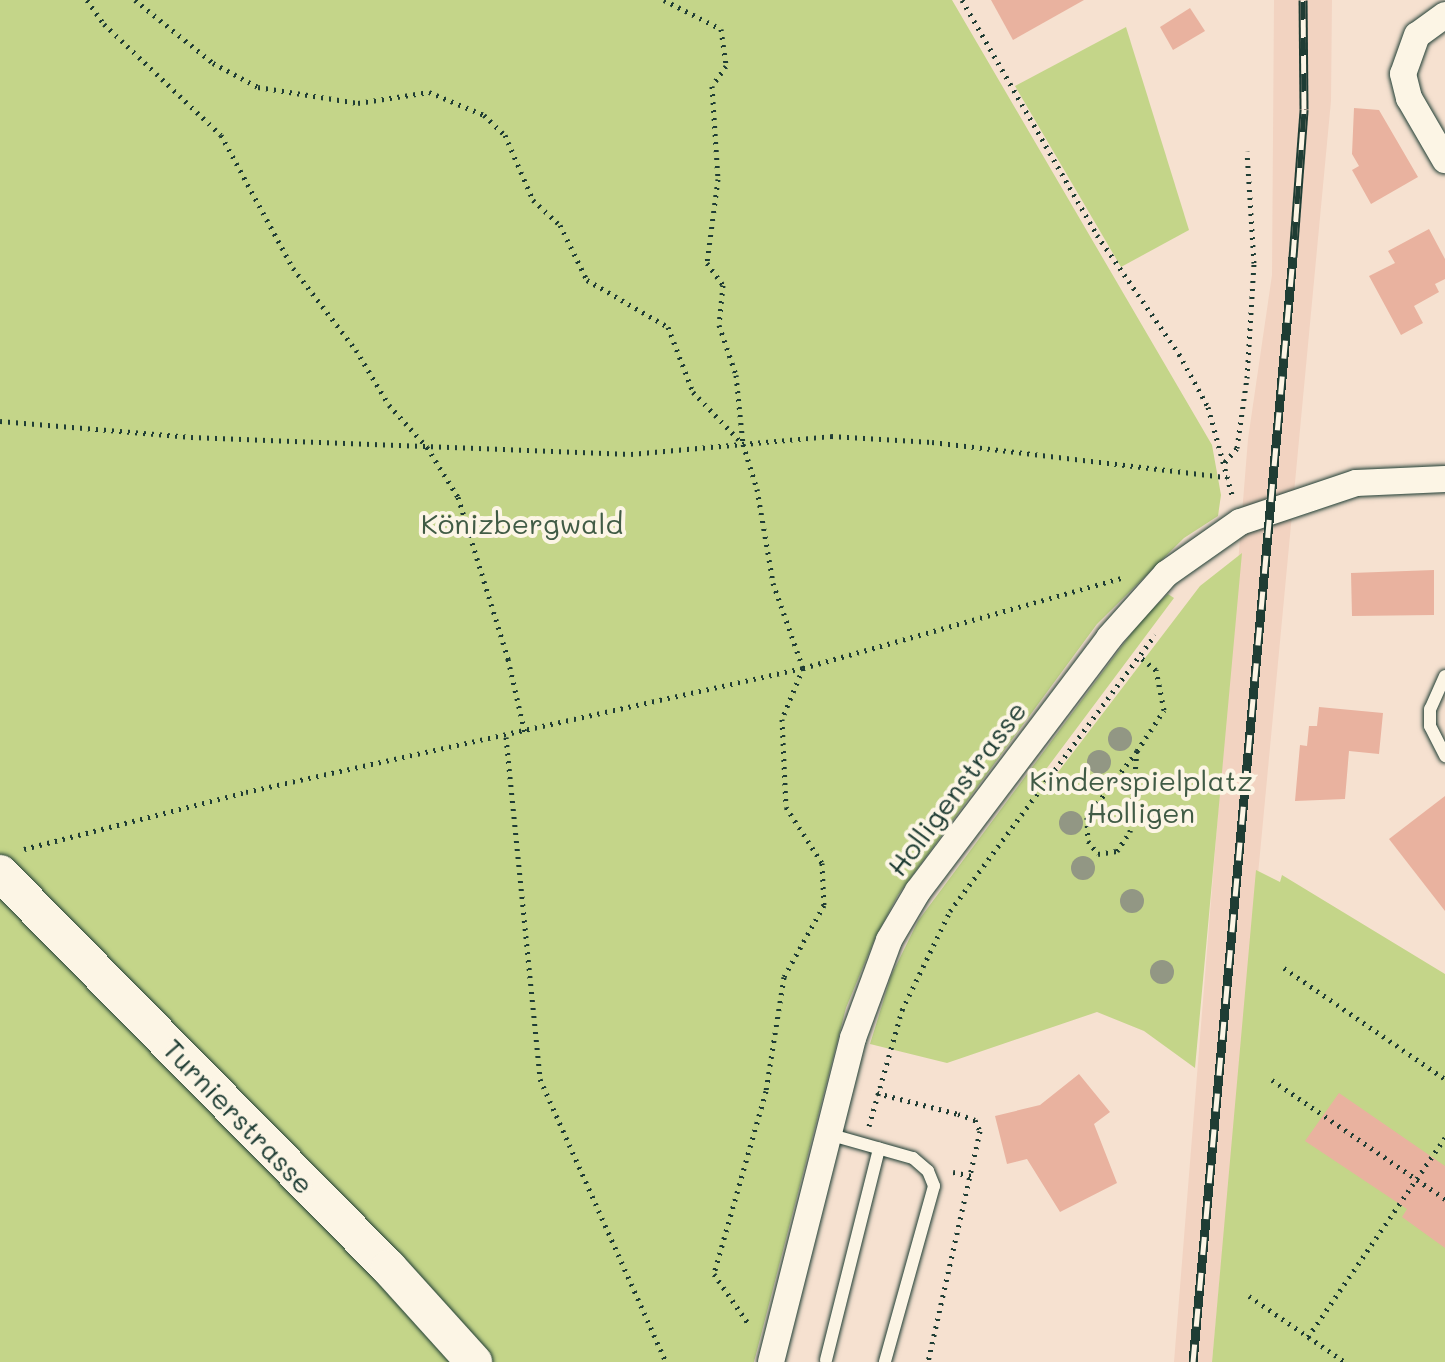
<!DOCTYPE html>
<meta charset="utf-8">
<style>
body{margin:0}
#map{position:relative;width:1445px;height:1362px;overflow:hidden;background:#f6e1d0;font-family:Mali,sans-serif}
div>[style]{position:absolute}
.built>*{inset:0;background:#f2d3c1}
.green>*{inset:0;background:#c4d589}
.building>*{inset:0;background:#e9b29f}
.path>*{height:5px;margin-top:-2.5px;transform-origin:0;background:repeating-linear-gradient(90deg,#1f3d34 0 2px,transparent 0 8px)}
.roads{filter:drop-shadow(0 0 2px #1f3d34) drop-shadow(0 0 2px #1f3d34)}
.lane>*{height:12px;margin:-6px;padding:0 6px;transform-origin:6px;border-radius:6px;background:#fcf5e5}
.street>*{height:26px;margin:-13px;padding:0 13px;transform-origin:13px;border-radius:13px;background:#fcf5e5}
.secondary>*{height:36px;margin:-18px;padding:0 18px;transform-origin:18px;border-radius:18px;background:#fcf5e5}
.rail>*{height:9px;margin-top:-4.5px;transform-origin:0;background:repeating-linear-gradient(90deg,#fcf5e5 0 18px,#1f3d34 0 36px);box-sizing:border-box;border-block:2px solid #1f3d34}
.trees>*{width:24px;height:24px;margin:-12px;border-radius:50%;background:#929784}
span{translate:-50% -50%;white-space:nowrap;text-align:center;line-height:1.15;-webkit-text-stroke:8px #fcf5e5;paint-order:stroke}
.park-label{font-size:28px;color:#405b45}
.street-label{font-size:28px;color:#1f3d34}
</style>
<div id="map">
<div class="built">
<div style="clip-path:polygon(1274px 0,1332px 0,1331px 101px,1212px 1362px,1174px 1362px,1248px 439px,1272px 275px)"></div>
</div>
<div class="green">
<div style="clip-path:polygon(0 0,952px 0,1212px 445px,1221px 495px,1218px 516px,1184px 538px,1097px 624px,898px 895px,875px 938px,846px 1008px,754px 1362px,0 1362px)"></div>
<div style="clip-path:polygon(1126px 27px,1189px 230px,1121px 267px,1015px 86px)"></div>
<div style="clip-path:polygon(1242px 553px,1195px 1068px,1144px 1031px,1097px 1012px,947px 1063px,870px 1044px,891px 976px,918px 921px,1142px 619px,1168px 594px,1174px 598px,1041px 776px,1049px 784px,1200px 586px)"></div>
<div style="clip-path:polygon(1256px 870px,1280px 882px,1282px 875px,1445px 974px,1445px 1362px,1212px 1362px)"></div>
</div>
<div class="building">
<div style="clip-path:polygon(991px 0,1084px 0,1013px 40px)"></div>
<div style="clip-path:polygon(1190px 8px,1205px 31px,1173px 50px,1160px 27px)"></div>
<div style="clip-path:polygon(1354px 108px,1379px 110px,1418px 177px,1371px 204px,1352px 170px,1359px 166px,1352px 154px)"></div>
<div style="clip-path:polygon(1429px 229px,1445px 259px,1445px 279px,1435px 284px,1439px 292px,1414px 306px,1423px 323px,1401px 335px,1369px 276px,1395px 263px,1388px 251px)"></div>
<div style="clip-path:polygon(1434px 570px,1434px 615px,1352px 616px,1351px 573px)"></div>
<div style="clip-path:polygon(1319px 707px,1383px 713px,1379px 754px,1349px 751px,1345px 799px,1295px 801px,1300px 745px,1307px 746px,1309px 726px,1317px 726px)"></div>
<div style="clip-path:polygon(1445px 796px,1445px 911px,1389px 839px)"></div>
<div style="clip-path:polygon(1079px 1074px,1110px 1112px,1094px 1124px,1117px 1183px,1060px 1212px,1027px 1159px,1007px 1164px,995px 1116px,1040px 1105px)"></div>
<div style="clip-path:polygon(1339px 1093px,1445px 1166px,1445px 1248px,1402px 1217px,1407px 1209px,1305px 1141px)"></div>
</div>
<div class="path">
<div style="left:87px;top:0;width:29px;rotate:55deg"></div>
<div style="left:104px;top:24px;width:161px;rotate:43.5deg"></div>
<div style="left:221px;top:135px;width:151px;rotate:61.6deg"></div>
<div style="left:293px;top:268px;width:103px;rotate:52.5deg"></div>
<div style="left:356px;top:350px;width:64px;rotate:59deg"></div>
<div style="left:389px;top:405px;width:57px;rotate:47.9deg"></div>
<div style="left:427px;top:447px;width:59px;rotate:58.2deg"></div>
<div style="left:458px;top:497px;width:170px;rotate:72.8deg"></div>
<div style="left:508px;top:659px;width:76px;rotate:77.1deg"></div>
<div style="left:135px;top:0;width:100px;rotate:38.9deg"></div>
<div style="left:213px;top:63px;width:51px;rotate:28.1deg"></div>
<div style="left:258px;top:87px;width:101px;rotate:9.1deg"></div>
<div style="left:358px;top:103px;width:72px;rotate:-8.8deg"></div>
<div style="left:429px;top:92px;width:60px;rotate:22.7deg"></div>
<div style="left:484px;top:115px;width:29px;rotate:44deg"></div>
<div style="left:505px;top:135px;width:71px;rotate:66.7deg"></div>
<div style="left:533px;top:200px;width:37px;rotate:43deg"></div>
<div style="left:560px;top:225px;width:61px;rotate:63.9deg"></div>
<div style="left:587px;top:280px;width:94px;rotate:30.1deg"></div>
<div style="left:668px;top:327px;width:70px;rotate:69deg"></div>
<div style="left:693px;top:392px;width:71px;rotate:46.1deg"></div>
<div style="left:664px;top:0;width:64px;rotate:27deg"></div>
<div style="left:721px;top:29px;width:37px;rotate:82deg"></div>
<div style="left:726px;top:66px;width:24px;rotate:125deg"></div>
<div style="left:712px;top:86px;width:93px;rotate:86.3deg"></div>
<div style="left:718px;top:179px;width:85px;rotate:97.5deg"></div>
<div style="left:707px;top:263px;width:27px;rotate:54deg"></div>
<div style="left:723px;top:285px;width:40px;rotate:95.7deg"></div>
<div style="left:719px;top:325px;width:53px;rotate:71.2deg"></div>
<div style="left:736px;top:375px;width:69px;rotate:84.2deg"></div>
<div style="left:743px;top:444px;width:47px;rotate:72.7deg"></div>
<div style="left:757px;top:489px;width:95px;rotate:80.3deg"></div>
<div style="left:773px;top:583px;width:90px;rotate:70.6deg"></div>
<div style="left:803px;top:668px;width:55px;rotate:112.4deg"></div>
<div style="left:782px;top:719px;width:88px;rotate:87.4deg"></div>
<div style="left:786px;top:807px;width:67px;rotate:57.3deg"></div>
<div style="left:822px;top:863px;width:42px;rotate:87.3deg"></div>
<div style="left:824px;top:905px;width:82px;rotate:119.1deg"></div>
<div style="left:784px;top:977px;width:115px;rotate:99deg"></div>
<div style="left:766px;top:1091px;width:190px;rotate:105.9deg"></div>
<div style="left:714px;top:1274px;width:63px;rotate:55.3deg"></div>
<div style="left:962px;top:0;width:271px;rotate:60.1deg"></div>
<div style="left:1097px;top:235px;width:145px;rotate:55.4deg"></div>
<div style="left:1179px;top:354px;width:60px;rotate:61.3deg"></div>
<div style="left:1208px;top:407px;width:91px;rotate:74.7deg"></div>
<div style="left:0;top:421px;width:192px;rotate:4.8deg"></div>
<div style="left:191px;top:437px;width:440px;rotate:2.2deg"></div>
<div style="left:631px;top:454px;width:201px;rotate:-5.1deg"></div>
<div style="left:831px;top:436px;width:101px;rotate:3.4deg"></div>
<div style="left:932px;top:442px;width:297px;rotate:6.8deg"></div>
<div style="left:1225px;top:462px;width:18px;rotate:-49deg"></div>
<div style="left:1237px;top:448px;width:71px;rotate:-81.9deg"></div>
<div style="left:1247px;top:378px;width:115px;rotate:-86.5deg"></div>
<div style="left:1254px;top:263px;width:112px;rotate:-93.6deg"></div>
<div style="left:506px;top:737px;width:344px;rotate:84.3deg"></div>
<div style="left:540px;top:1079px;width:310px;rotate:66deg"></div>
<div style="left:1137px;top:751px;width:83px;rotate:127.1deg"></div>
<div style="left:1087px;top:817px;width:24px;rotate:88deg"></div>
<div style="left:1088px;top:841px;width:16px;rotate:52deg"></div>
<div style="left:1098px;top:854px;width:19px;rotate:-9deg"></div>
<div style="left:1117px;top:851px;width:23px;rotate:-56deg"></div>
<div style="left:1130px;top:832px;width:81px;rotate:-85.1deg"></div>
<div style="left:1137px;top:751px;width:49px;rotate:-56.6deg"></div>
<div style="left:1164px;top:710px;width:41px;rotate:-101.3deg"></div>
<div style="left:1156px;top:670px;width:21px;rotate:-141deg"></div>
<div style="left:24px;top:849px;width:229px;rotate:-14.4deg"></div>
<div style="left:246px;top:792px;width:571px;rotate:-12.55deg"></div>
<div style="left:803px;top:668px;width:334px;rotate:-15.8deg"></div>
<div style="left:1284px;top:968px;width:196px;rotate:34.6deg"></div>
<div style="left:1272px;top:1080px;width:210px;rotate:34.5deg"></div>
<div style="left:877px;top:1093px;width:84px;rotate:14.5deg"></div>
<div style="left:958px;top:1114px;width:18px;rotate:19deg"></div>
<div style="left:975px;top:1120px;width:12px;rotate:66deg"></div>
<div style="left:980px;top:1131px;width:237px;rotate:102.7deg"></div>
<div style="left:869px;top:1126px;width:121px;rotate:-74.1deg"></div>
<div style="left:902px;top:1010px;width:110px;rotate:-64.1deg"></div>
<div style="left:950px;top:911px;width:344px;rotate:-53.4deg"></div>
<div style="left:953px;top:1172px;width:19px;rotate:12deg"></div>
<div style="left:1249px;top:1296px;width:116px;rotate:34.5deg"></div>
<div style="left:1308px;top:1337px;width:242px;rotate:-55.5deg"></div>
</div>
<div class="roads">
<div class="lane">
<div style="left:1445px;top:676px;width:36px;rotate:114deg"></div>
<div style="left:1430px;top:709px;width:17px;rotate:90deg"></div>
<div style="left:1430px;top:726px;width:34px;rotate:63deg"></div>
<div style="left:828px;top:1134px;width:88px;rotate:15.8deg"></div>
<div style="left:913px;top:1158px;width:20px;rotate:41deg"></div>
<div style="left:928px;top:1171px;width:16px;rotate:68deg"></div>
<div style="left:934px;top:1186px;width:183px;rotate:105.6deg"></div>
<div style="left:826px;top:1360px;width:218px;rotate:-75.9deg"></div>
</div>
<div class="street">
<div style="left:1445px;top:15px;width:34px;rotate:144deg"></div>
<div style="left:1417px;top:35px;width:41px;rotate:109.7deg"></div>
<div style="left:1403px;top:74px;width:25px;rotate:76deg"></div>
<div style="left:1409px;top:98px;width:72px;rotate:59.9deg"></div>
<div style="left:771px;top:1362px;width:334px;rotate:-75.8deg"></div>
<div style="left:853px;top:1038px;width:104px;rotate:-69.8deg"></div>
<div style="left:889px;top:940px;width:57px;rotate:-59.4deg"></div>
<div style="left:918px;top:891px;width:317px;rotate:-52.9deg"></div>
<div style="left:1109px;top:638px;width:86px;rotate:-48.3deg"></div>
<div style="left:1166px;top:574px;width:90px;rotate:-35.1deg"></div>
<div style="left:1240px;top:522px;width:122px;rotate:-18.6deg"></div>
<div style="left:1356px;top:483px;width:89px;rotate:-2.6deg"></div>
</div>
<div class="secondary">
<div style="left:0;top:873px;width:554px;rotate:45.44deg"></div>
<div style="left:389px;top:1268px;width:127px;rotate:47.9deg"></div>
</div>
</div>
<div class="rail">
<div style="left:1193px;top:1362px;width:1110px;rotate:-84.83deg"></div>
<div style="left:1293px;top:257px;width:148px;rotate:-85.7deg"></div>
<div style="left:1304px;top:109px;width:109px;rotate:-90.5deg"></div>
</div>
<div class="trees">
<div style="left:1120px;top:739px"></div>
<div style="left:1099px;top:762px"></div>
<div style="left:1071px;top:823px"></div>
<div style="left:1083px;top:868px"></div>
<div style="left:1132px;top:901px"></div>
<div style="left:1162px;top:972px"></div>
</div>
<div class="park-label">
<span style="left:522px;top:523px">Könizbergwald</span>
<span style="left:1141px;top:796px">Kinderspielplatz<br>Holligen</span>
</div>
<div class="street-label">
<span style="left:956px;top:788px;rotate:-53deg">Holligenstrasse</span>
<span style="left:239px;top:1116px;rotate:46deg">Turnierstrasse</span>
</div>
</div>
